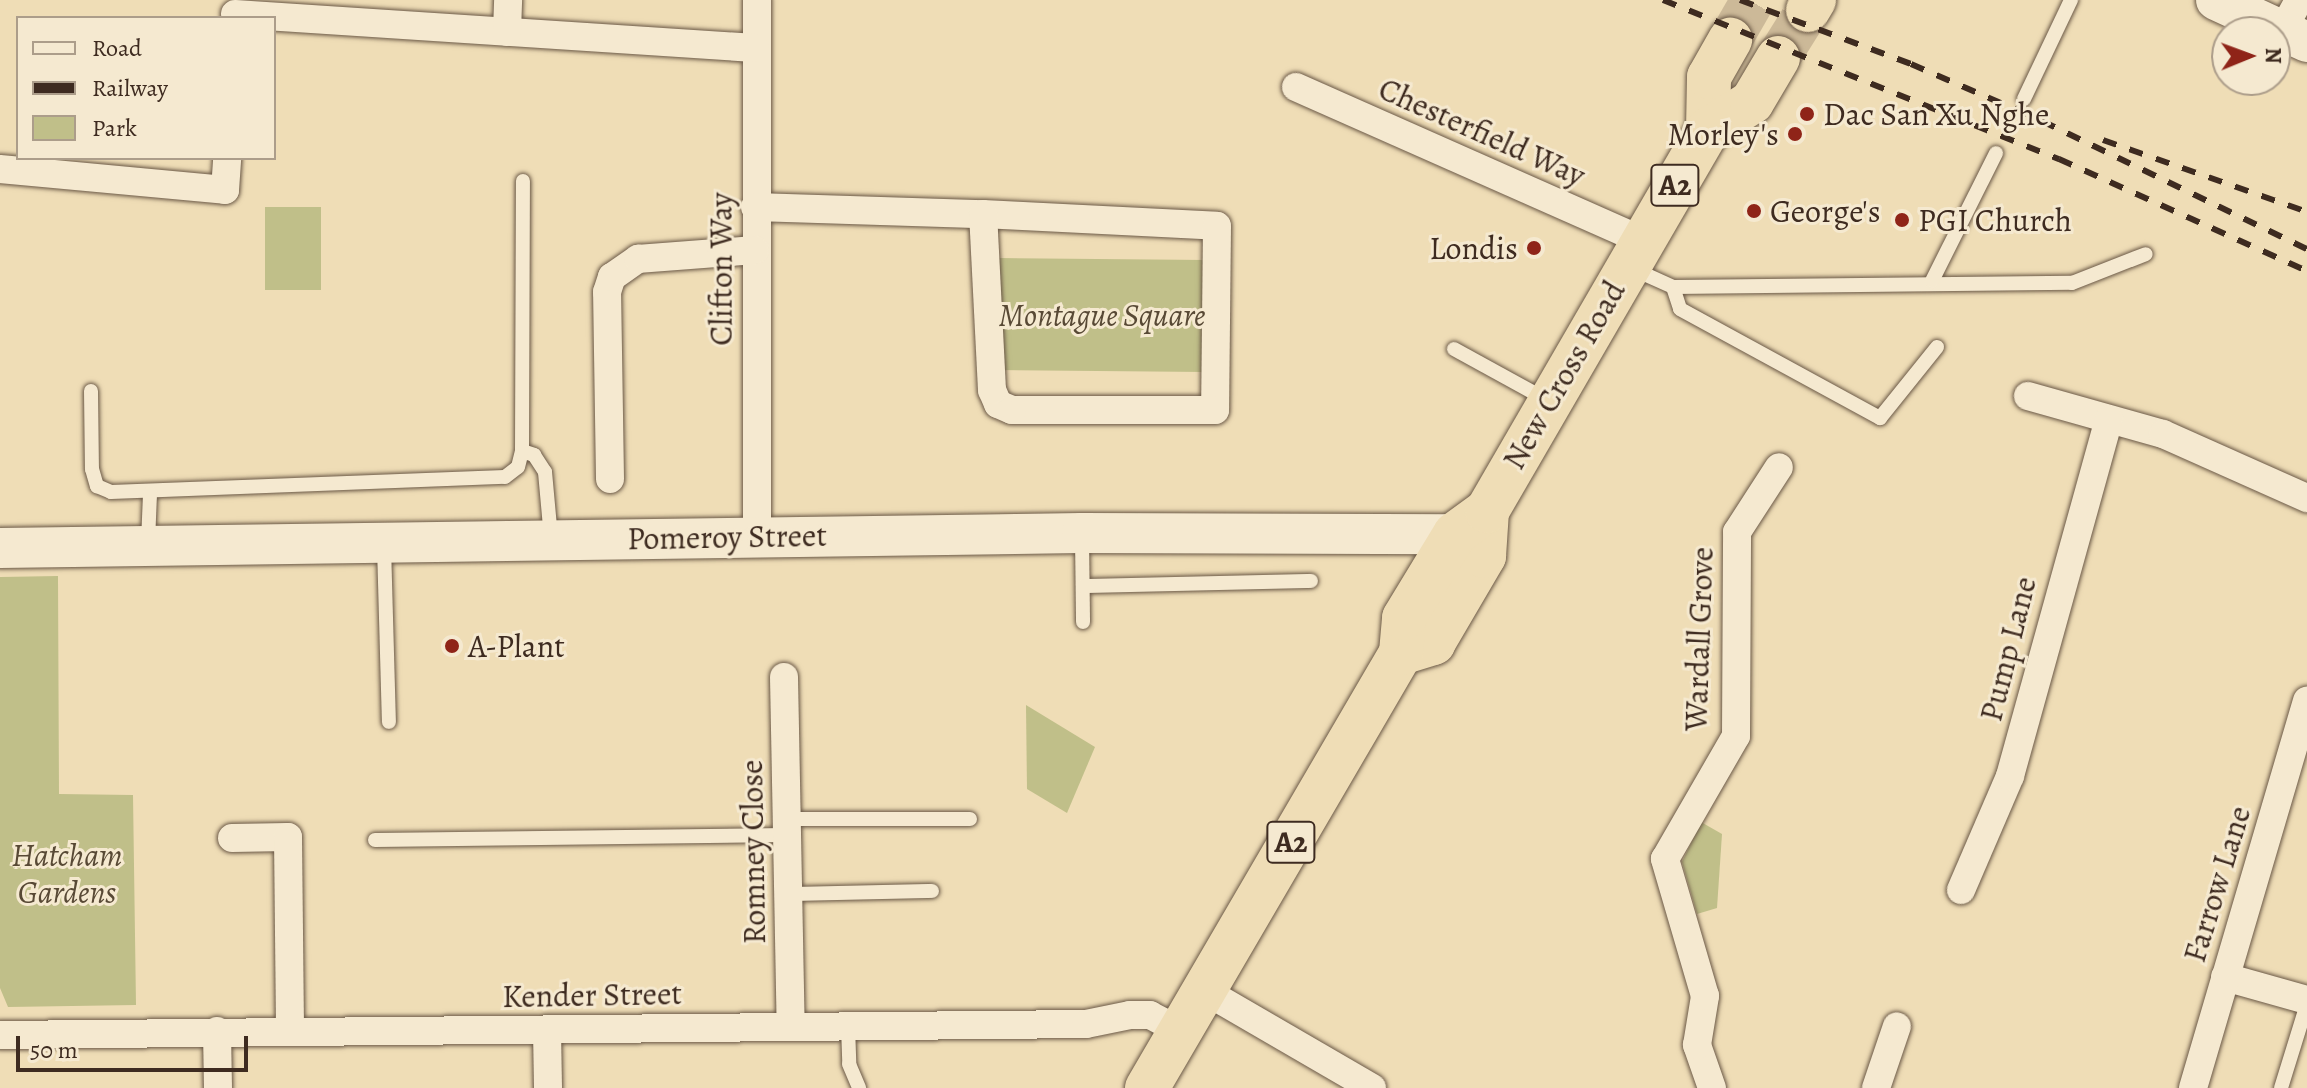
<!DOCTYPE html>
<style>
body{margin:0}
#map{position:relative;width:2307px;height:1088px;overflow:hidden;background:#efddb6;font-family:Alegreya,serif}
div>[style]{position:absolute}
.green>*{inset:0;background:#c0bf89}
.highway-tunnel>*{height:44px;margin-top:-22px;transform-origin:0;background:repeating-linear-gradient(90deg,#ccb998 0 44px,transparent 0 66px)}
.roads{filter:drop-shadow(0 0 2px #6a5846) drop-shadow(0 0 2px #6a5846)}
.lane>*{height:14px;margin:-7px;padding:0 7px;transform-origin:7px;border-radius:7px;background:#f5e9d0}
.street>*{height:28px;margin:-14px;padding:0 14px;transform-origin:14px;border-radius:14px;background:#f5e9d0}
.secondary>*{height:40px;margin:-20px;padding:0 20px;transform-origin:20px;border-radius:20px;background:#f5e9d0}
.highway>*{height:44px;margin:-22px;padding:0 22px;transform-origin:22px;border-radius:22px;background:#efddb6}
.rail>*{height:6px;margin-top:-3px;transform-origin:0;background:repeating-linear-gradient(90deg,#3e2b20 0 14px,transparent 0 28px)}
.dots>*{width:22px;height:22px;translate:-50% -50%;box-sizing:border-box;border:4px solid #f5e9d0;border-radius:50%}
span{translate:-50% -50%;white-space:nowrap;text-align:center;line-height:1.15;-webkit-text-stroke:6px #f5e9d0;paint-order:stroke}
.shield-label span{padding:2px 6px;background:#f5e9d0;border:2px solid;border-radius:6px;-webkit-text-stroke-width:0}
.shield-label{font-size:30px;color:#3e2b20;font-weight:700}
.poi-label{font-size:32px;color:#3e2b20}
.left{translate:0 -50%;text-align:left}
.right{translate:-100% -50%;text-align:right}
.street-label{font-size:32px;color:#3e2b20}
.park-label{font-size:32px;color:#584935;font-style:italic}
.legend{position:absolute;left:16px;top:16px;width:260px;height:144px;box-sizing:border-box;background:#f5e9d0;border:2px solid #ac9d8a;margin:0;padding:10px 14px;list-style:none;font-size:24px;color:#3e2b20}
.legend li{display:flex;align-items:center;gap:16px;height:40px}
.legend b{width:40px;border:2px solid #ac9d8a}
.north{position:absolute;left:2211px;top:16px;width:80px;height:80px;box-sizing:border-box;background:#f5e9d0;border:2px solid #ac9d8a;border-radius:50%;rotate:89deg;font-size:22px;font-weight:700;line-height:32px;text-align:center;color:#3e2b20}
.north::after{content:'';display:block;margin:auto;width:28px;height:36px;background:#8f2418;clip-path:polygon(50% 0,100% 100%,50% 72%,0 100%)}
.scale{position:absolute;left:16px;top:1036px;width:232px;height:36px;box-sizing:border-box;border:4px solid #3e2b20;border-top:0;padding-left:10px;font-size:24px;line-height:28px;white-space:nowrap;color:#3e2b20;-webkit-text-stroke:6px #f5e9d0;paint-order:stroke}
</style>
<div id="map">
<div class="green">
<div style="clip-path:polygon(265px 207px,321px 207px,321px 290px,265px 290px)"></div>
<div style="clip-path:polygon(999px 258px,1206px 260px,1205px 372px,998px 370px)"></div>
<div style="clip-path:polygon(58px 576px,59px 794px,133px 795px,136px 1005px,8px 1007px,0 988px,0 577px)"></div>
<div style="clip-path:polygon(1026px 705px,1095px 747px,1067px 813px,1027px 789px)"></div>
<div style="clip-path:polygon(1701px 822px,1722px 834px,1717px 908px,1697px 914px,1682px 862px)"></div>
</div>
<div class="highway-tunnel">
<div style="left:1730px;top:40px;width:46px;rotate:-60.1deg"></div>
<div style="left:1778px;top:58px;width:57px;rotate:-58deg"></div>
</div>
<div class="roads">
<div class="lane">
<div style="left:2024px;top:99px;width:110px;rotate:-64.6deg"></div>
<div style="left:1631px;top:268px;width:46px;rotate:24.3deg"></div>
<div style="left:1673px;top:287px;width:399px;rotate:-0.6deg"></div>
<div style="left:2072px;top:283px;width:79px;rotate:-21.4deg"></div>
<div style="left:1932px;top:281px;width:143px;rotate:-63.4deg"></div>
<div style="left:1673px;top:287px;width:23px;rotate:72deg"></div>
<div style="left:1680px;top:309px;width:228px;rotate:28.6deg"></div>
<div style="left:1880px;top:418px;width:91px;rotate:-51.2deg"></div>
<div style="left:1454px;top:349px;width:106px;rotate:28.7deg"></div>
<div style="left:91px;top:391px;width:78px;rotate:89.3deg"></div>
<div style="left:92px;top:469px;width:18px;rotate:74deg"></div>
<div style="left:97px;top:486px;width:15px;rotate:23deg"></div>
<div style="left:111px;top:492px;width:394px;rotate:-2.2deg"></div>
<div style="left:505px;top:477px;width:16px;rotate:-38deg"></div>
<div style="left:518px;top:467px;width:16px;rotate:-76deg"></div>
<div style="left:522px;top:451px;width:270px;rotate:-89.8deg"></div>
<div style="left:522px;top:451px;width:13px;rotate:18deg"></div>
<div style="left:534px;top:455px;width:20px;rotate:57deg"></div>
<div style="left:545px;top:472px;width:66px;rotate:84.8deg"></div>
<div style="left:1082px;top:537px;width:85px;rotate:89.3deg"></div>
<div style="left:148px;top:542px;width:48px;rotate:-87.6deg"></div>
<div style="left:384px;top:546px;width:176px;rotate:88.4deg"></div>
<div style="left:1083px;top:586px;width:228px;rotate:-1.3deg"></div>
<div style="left:786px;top:819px;width:184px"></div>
<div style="left:375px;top:840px;width:411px;rotate:-0.7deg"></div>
<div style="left:788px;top:894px;width:144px;rotate:-1.2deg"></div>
<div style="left:848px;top:1026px;width:38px;rotate:88deg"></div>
<div style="left:849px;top:1064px;width:26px;rotate:67deg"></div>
<div style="left:2281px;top:1088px;width:88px;rotate:-72.8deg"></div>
</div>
<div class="street">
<div style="left:757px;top:0;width:537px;rotate:90deg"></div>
<div style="left:235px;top:14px;width:521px;rotate:3.74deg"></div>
<div style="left:2282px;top:31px;width:35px;rotate:-61deg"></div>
<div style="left:507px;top:32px;width:32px;rotate:-88deg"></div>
<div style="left:1296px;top:87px;width:378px;rotate:23.9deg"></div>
<div style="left:0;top:169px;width:226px;rotate:5.3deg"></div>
<div style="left:225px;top:190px;width:32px;rotate:-86deg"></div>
<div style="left:755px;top:207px;width:228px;rotate:1.8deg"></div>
<div style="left:983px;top:214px;width:234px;rotate:2.9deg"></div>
<div style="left:1217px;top:226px;width:184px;rotate:90.6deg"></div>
<div style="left:1215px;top:410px;width:203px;rotate:180deg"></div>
<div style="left:1012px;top:410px;width:15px;rotate:-157deg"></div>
<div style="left:998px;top:404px;width:15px;rotate:-113deg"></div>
<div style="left:992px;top:390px;width:176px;rotate:-92.9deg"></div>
<div style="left:2028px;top:396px;width:140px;rotate:15.7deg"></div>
<div style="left:2163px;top:434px;width:158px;rotate:24deg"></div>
<div style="left:610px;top:479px;width:187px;rotate:-90.9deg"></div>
<div style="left:607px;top:292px;width:16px;rotate:-72deg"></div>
<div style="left:612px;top:277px;width:32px;rotate:-35deg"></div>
<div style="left:638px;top:259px;width:117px;rotate:-4.4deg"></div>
<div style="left:784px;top:677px;width:349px;rotate:88.9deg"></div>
<div style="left:232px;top:838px;width:56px;rotate:-1deg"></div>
<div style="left:288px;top:837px;width:193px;rotate:89.4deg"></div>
<div style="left:1961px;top:890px;width:124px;rotate:-66.7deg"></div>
<div style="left:2010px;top:776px;width:370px;rotate:-74.5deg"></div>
<div style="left:2225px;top:977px;width:85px;rotate:15.7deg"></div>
<div style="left:1205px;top:991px;width:193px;rotate:30.1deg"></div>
<div style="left:547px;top:1030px;width:58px;rotate:89deg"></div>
<div style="left:217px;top:1031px;width:57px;rotate:89deg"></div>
<div style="left:0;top:1035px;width:1086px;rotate:-0.58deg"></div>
<div style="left:1086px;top:1024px;width:45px;rotate:-11.6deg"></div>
<div style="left:1130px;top:1015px;width:20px"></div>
<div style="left:1150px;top:1015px;width:34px;rotate:28deg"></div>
<div style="left:1712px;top:1088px;width:46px;rotate:-109.2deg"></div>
<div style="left:1697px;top:1045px;width:50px;rotate:-80.7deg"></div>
<div style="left:1705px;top:996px;width:143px;rotate:-106.3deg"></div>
<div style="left:1665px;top:859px;width:142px;rotate:-60deg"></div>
<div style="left:1736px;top:736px;width:204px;rotate:-89.7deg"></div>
<div style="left:1737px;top:532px;width:77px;rotate:-57.1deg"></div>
<div style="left:1876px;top:1088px;width:65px;rotate:-71.3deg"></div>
<div style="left:2193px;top:1088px;width:404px;rotate:-73.6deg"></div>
</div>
<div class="secondary">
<div style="left:2216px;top:0;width:100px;rotate:24.8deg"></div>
<div style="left:0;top:548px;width:1082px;rotate:-0.79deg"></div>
<div style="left:1082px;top:533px;width:373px;rotate:0.2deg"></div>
</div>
<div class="highway">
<div style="left:1808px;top:10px;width:12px;rotate:-59deg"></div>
<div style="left:1708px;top:130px;width:53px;rotate:-88.9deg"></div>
<div style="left:1709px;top:77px;width:43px;rotate:-60.4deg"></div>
<div style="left:1401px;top:653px;width:34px;rotate:-17deg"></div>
<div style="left:1433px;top:643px;width:101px;rotate:-59.6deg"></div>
<div style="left:1484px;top:556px;width:45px;rotate:-86.2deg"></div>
<div style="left:1147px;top:1088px;width:504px;rotate:-59.72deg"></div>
<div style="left:1401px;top:653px;width:35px;rotate:-85deg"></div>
<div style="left:1404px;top:618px;width:98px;rotate:-58.7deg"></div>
<div style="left:1455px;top:534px;width:39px;rotate:-36deg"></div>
<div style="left:1487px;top:511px;width:440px;rotate:-59.9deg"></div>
<div style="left:1708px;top:130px;width:52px;rotate:-32.5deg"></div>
<div style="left:1752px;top:102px;width:51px;rotate:-59.4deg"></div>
</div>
</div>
<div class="rail">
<div style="left:1663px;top:0;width:427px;rotate:21.9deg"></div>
<div style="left:2059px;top:159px;width:272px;rotate:24.3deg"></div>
<div style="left:1740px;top:0;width:183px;rotate:20.5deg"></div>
<div style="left:1911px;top:64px;width:143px;rotate:23.5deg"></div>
<div style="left:2042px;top:121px;width:294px;rotate:25.8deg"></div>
<div style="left:2103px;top:140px;width:216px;rotate:19.4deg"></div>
</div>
<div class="dots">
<div style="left:1807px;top:114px;background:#8f2418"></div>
<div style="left:1795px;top:134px;background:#8f2418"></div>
<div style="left:1754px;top:211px;background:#8f2418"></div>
<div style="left:1902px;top:220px;background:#8f2418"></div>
<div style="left:1534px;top:248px;background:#8f2418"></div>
<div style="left:452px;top:646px;background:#8f2418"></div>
</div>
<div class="shield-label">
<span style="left:1675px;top:185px">A2</span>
<span style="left:1291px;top:842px">A2</span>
</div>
<div class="poi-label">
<span class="left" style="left:1823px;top:114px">Dac San Xu Nghe</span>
<span class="right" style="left:1779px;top:134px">Morley's</span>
<span class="left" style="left:1770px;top:211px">George's</span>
<span class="left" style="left:1918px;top:220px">PGI Church</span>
<span class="right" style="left:1518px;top:248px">Londis</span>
<span class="left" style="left:468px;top:646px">A-Plant</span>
</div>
<div class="street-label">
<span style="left:1482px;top:132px;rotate:24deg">Chesterfield Way</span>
<span style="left:721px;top:269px;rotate:-90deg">Clifton Way</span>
<span style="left:1564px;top:375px;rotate:-60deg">New Cross Road</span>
<span style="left:727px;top:537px;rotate:-1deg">Pomeroy Street</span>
<span style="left:1699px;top:639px;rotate:-88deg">Wardall Grove</span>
<span style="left:2008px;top:649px;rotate:-76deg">Pump Lane</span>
<span style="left:753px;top:852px;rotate:-91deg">Romney Close</span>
<span style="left:2217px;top:884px;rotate:-73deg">Farrow Lane</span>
<span style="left:592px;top:995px;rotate:-1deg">Kender Street</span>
</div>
<div class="park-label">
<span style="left:1102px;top:315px">Montague Square</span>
<span style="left:67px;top:874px">Hatcham<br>Gardens</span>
</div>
<ul class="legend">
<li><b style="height:10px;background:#f5e9d0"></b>Road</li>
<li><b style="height:10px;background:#3e2b20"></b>Railway</li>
<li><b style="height:22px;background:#c0bf89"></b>Park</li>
</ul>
<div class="north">N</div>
<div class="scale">50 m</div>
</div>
